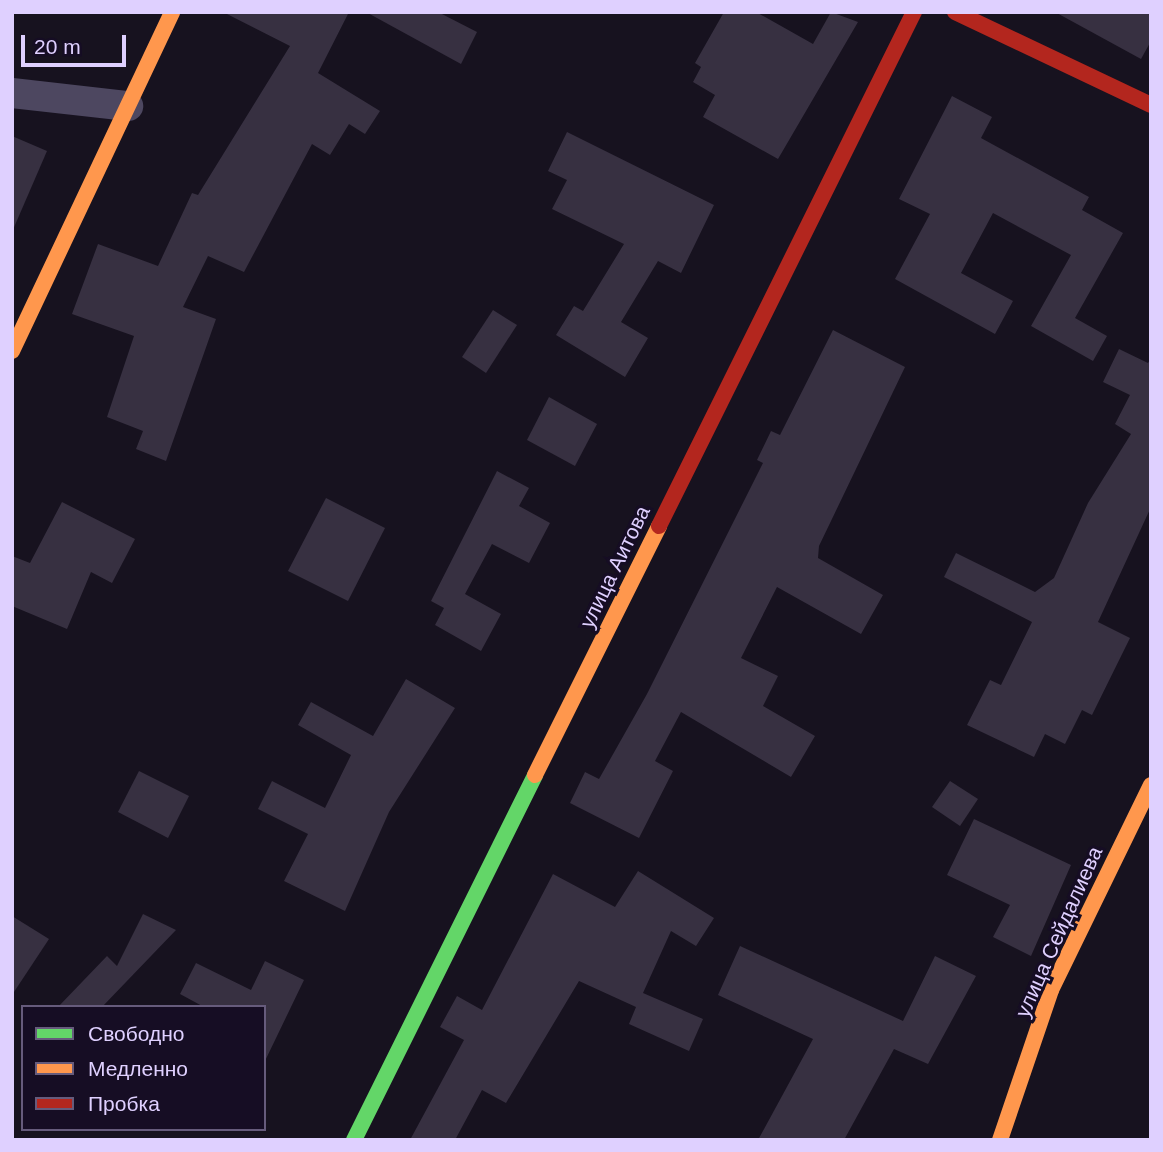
<!DOCTYPE html>
<meta charset="utf-8">
<style>
body{margin:0}
#map{position:relative;width:1163px;height:1152px;overflow:hidden;background:#17121f;font-family:Arial,sans-serif}
div>[style]{position:absolute}
.building>*{inset:0;background:#373041}
.street>*{height:30px;margin:-15px;padding:0 15px;transform-origin:15px;border-radius:15px;background:#4d4760}
.fast>*{height:16px;margin:-8px;padding:0 8px;transform-origin:8px;border-radius:8px;background:#63d668}
.slow>*{height:16px;margin:-8px;padding:0 8px;transform-origin:8px;border-radius:8px;background:#ff974d}
.jam>*{height:16px;margin:-8px;padding:0 8px;transform-origin:8px;border-radius:8px;background:#b3261e}
span{translate:-50% -50%;white-space:nowrap;text-align:center;line-height:1.15;-webkit-text-stroke:6px #160d24;paint-order:stroke}
.street-label{font-size:21px;color:#dfd0ff}
.frame{position:absolute;inset:0;border:14px solid #dfd0ff;pointer-events:none}
.legend{position:absolute;left:21px;top:1005px;width:245px;height:126px;box-sizing:border-box;background:#160d24;border:2px solid #665b7c;margin:0;padding:9px 12px;list-style:none;font-size:21px;color:#dfd0ff}
.legend li{display:flex;align-items:center;gap:14px;height:35px}
.legend b{width:35px;border:2px solid #665b7c}
.scale{position:absolute;left:21px;top:35px;width:105px;height:32px;box-sizing:border-box;border:4px solid #dfd0ff;border-top:0;padding-left:9px;font-size:21px;line-height:24px;white-space:nowrap;color:#dfd0ff;-webkit-text-stroke:5px #160d24;paint-order:stroke}
</style>
<div id="map">
<div class="building">
<div style="clip-path:polygon(223px 12px,349px 12px,318px 73px,380px 111px,365px 134px,349px 124px,330px 155px,312px 144px,244px 272px,208px 256px,183px 307px,216px 319px,166px 461px,136px 449px,143px 431px,107px 417px,134px 336px,72px 314px,98px 244px,158px 266px,192px 193px,198px 195px,290px 46px)"></div>
<div style="clip-path:polygon(366px 12px,438px 12px,477px 32px,461px 64px)"></div>
<div style="clip-path:polygon(724px 12px,756px 12px,813px 44px,831px 12px,858px 22px,778px 159px,703px 117px,715px 95px,693px 82px,701px 67px,695px 63px)"></div>
<div style="clip-path:polygon(1055px 12px,1151px 12px,1151px 41px,1141px 59px)"></div>
<div style="clip-path:polygon(952px 96px,992px 117px,981px 138px,1089px 197px,1082px 210px,1123px 233px,1075px 318px,1107px 336px,1093px 361px,1031px 326px,1071px 255px,993px 213px,961px 273px,1013px 301px,995px 334px,895px 279px,930px 214px,899px 199px)"></div>
<div style="clip-path:polygon(567px 132px,714px 205px,681px 273px,658px 261px,621px 322px,648px 338px,625px 377px,556px 335px,574px 306px,583px 311px,624px 244px,552px 209px,567px 180px,548px 171px)"></div>
<div style="clip-path:polygon(12px 136px,47px 151px,12px 232px)"></div>
<div style="clip-path:polygon(493px 310px,517px 325px,486px 373px,462px 357px)"></div>
<div style="clip-path:polygon(833px 330px,905px 367px,819px 546px,818px 558px,883px 595px,861px 634px,777px 587px,741px 658px,778px 676px,763px 706px,815px 736px,791px 777px,681px 712px,655px 761px,673px 771px,639px 838px,570px 803px,585px 772px,599px 779px,647px 694px,763px 463px,757px 460px,771px 431px,780px 435px)"></div>
<div style="clip-path:polygon(1119px 349px,1148px 363px,1151px 358px,1151px 507px,1098px 622px,1130px 638px,1092px 715px,1082px 710px,1065px 744px,1045px 734px,1034px 757px,967px 725px,990px 680px,1001px 685px,1032px 622px,944px 577px,956px 553px,1035px 592px,1054px 578px,1088px 503px,1131px 434px,1115px 424px,1130px 395px,1103px 382px)"></div>
<div style="clip-path:polygon(549px 397px,597px 424px,575px 466px,527px 440px)"></div>
<div style="clip-path:polygon(497px 471px,529px 488px,519px 506px,550px 523px,529px 563px,492px 544px,465px 594px,501px 614px,481px 651px,435px 625px,444px 608px,431px 601px)"></div>
<div style="clip-path:polygon(326px 498px,385px 528px,348px 601px,288px 571px)"></div>
<div style="clip-path:polygon(62px 502px,135px 539px,112px 583px,91px 572px,67px 629px,12px 606px,12px 556px,30px 563px)"></div>
<div style="clip-path:polygon(406px 679px,455px 708px,389px 812px,345px 911px,284px 881px,308px 834px,258px 809px,272px 781px,325px 808px,351px 755px,298px 725px,311px 702px,373px 736px)"></div>
<div style="clip-path:polygon(139px 771px,189px 796px,168px 838px,118px 812px)"></div>
<div style="clip-path:polygon(950px 781px,978px 799px,960px 826px,932px 807px)"></div>
<div style="clip-path:polygon(974px 819px,1071px 865px,1031px 956px,993px 937px,1010px 905px,947px 875px)"></div>
<div style="clip-path:polygon(638px 871px,714px 918px,696px 946px,671px 931px,643px 993px,703px 1019px,689px 1051px,629px 1024px,636px 1007px,579px 981px,506px 1103px,482px 1090px,455px 1140px,410px 1140px,464px 1040px,440px 1027px,457px 996px,482px 1010px,553px 874px,615px 907px)"></div>
<div style="clip-path:polygon(143px 914px,176px 930px,102px 1007px,58px 1007px,107px 956px,117px 966px)"></div>
<div style="clip-path:polygon(12px 916px,49px 939px,12px 995px)"></div>
<div style="clip-path:polygon(740px 946px,903px 1021px,935px 956px,976px 976px,928px 1064px,894px 1049px,844px 1140px,758px 1140px,813px 1039px,718px 995px)"></div>
<div style="clip-path:polygon(265px 961px,304px 980px,264px 1063px,264px 1007px,204px 1007px,180px 994px,196px 963px,251px 990px)"></div>
</div>
<div class="street">
<div style="left:12px;top:93px;width:117px;rotate:6.4deg"></div>
</div>
<div class="fast">
<div style="left:354px;top:1140px;width:407px;rotate:-63.6deg"></div>
</div>
<div class="slow">
<div style="left:12px;top:351px;width:375px;rotate:-64.7deg"></div>
<div style="left:535px;top:775px;width:278px;rotate:-63.5deg"></div>
<div style="left:1000px;top:1140px;width:158px;rotate:-71.2deg"></div>
<div style="left:1051px;top:990px;width:228px;rotate:-64deg"></div>
</div>
<div class="jam">
<div style="left:955px;top:12px;width:217px;rotate:25.4deg"></div>
<div style="left:659px;top:526px;width:574px;rotate:-63.61deg"></div>
</div>
<div class="street-label">
<span style="left:615px;top:567px;rotate:-64deg">улица Аитова</span>
<span style="left:1059px;top:932px;rotate:-66deg">улица Сейдалиева</span>
</div>
<div class="frame"></div>
<ul class="legend">
<li><b style="height:9px;background:#63d668"></b>Свободно</li>
<li><b style="height:9px;background:#ff974d"></b>Медленно</li>
<li><b style="height:9px;background:#b3261e"></b>Пробка</li>
</ul>
<div class="scale">20 m</div>
</div>
